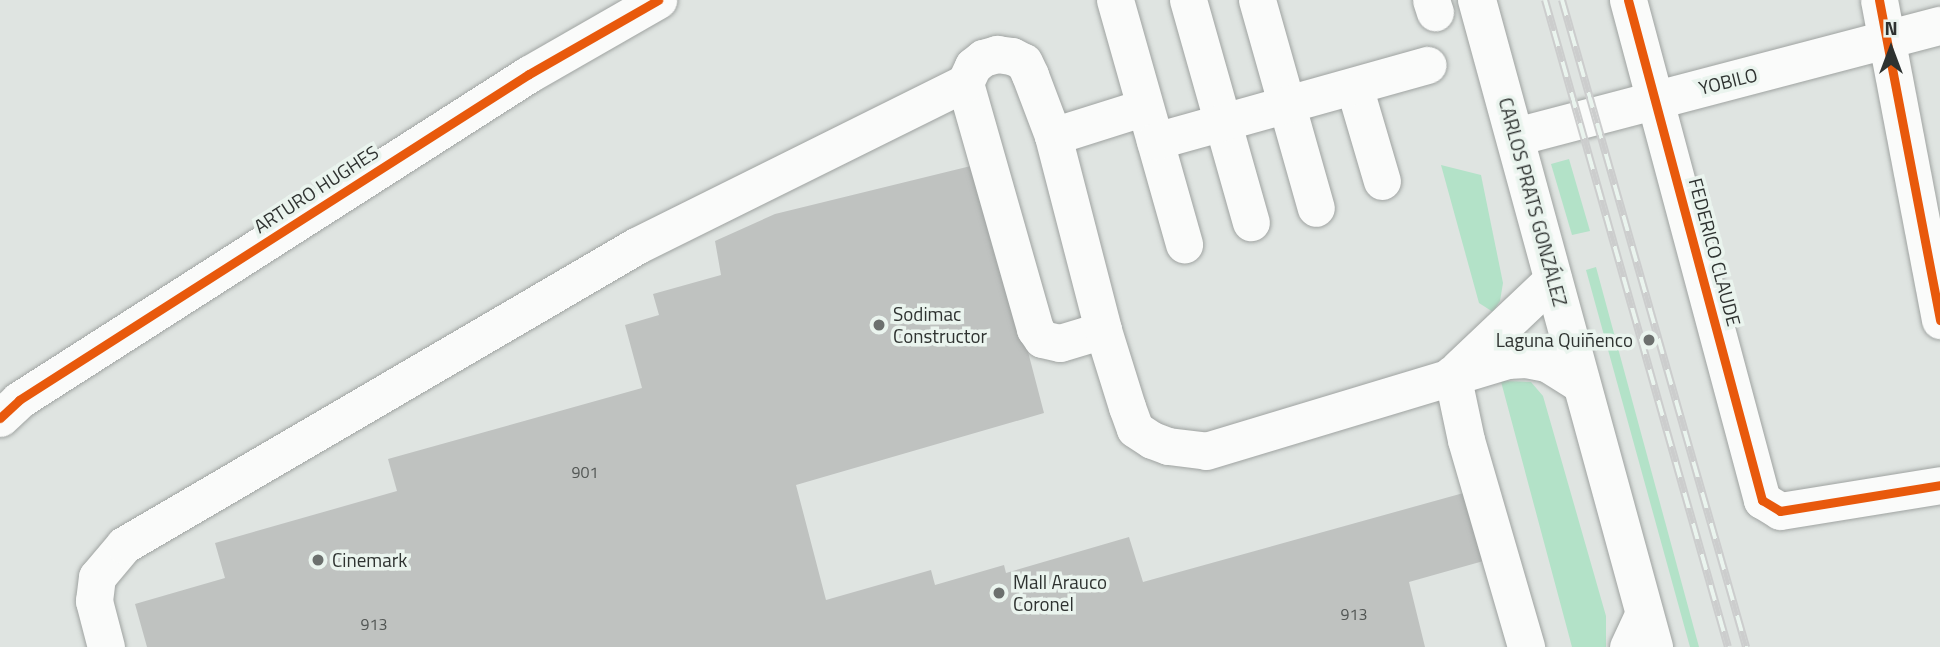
<!DOCTYPE html>
<meta charset="utf-8">
<style>
body{margin:0}
#map{position:relative;width:1940px;height:647px;overflow:hidden;background:#dfe4e1;font-family:"Titillium Web",sans-serif}
div>[style]{position:absolute}
.green>*{inset:0;background:#b3e2c8}
.building>*{inset:0;background:#bfc2c0}
.roads{filter:drop-shadow(0 0 2px #9fa3a1) drop-shadow(0 0 2px #9fa3a1)}
.minor>*{height:37px;margin:-18.5px;padding:0 18.5px;transform-origin:18.5px;border-radius:18.5px;background:#fafbfa}
.major>*{height:38px;margin:-19px;padding:0 19px;transform-origin:19px;border-radius:19px;background:#fafbfa}
.rail>*{height:8px;margin-top:-4px;transform-origin:0;background:repeating-linear-gradient(90deg,#eaf4ee 0 16px,#cccdcd 0 32px);box-sizing:border-box;border-block:2px solid #cccdcd}
.cycleway>*{height:9px;margin:-4.5px;padding:0 4.5px;transform-origin:4.5px;border-radius:4.5px;background:#e8590c}
.dots>*{width:19px;height:19px;translate:-50% -50%;box-sizing:border-box;border:4px solid #eaf4ee;border-radius:50%}
span{translate:-50% -50%;white-space:nowrap;text-align:center;line-height:1.15;-webkit-text-stroke:7px #eaf4ee;paint-order:stroke}
.number-label{font-size:16px;color:#525654}
.number-label span{-webkit-text-stroke-width:0}
.street-label{font-size:19px;color:#2e3230}
.poi-label{font-size:19px;color:#2e3230}
.left{translate:0 -50%;text-align:left}
.right{translate:-100% -50%;text-align:right}
.north{position:absolute;left:1856px;top:14px;width:70px;height:70px;-webkit-text-stroke:5px #eaf4ee;paint-order:stroke;rotate:0deg;font-size:19px;font-weight:700;line-height:28px;text-align:center;color:#2e3230}
.north::after{content:'';display:block;margin:auto;width:24px;height:32px;background:#2e3230;clip-path:polygon(50% 0,100% 100%,50% 72%,0 100%)}
</style>
<div id="map">
<div class="green">
<div style="clip-path:polygon(1569px 159px,1590px 231px,1572px 235px,1551px 164px)"></div>
<div style="clip-path:polygon(1441px 165px,1481px 175px,1503px 283px,1500px 301px,1493px 312px,1479px 303px)"></div>
<div style="clip-path:polygon(1596px 267px,1699px 647px,1690px 647px,1586px 270px)"></div>
<div style="clip-path:polygon(1496px 363px,1505px 381px,1531px 382px,1543px 396px,1606px 616px,1606px 647px,1572px 647px)"></div>
</div>
<div class="building">
<div style="clip-path:polygon(979px 164px,1044px 413px,796px 485px,826px 600px,931px 570px,935px 585px,1004px 565px,1006px 573px,1129px 537px,1143px 582px,1467px 492px,1487px 560px,1409px 582px,1425px 647px,147px 647px,135px 604px,225px 578px,215px 543px,397px 491px,388px 459px,642px 388px,625px 325px,659px 315px,653px 294px,721px 275px,715px 241px,775px 214px)"></div>
</div>
<div class="roads">
<div class="minor">
<div style="left:1115px;top:0;width:254px;rotate:74.2deg"></div>
<div style="left:1188px;top:0;width:231px;rotate:74.2deg"></div>
<div style="left:1257px;top:0;width:216px;rotate:74.2deg"></div>
<div style="left:1431px;top:0;width:13px;rotate:72deg"></div>
<div style="left:1628px;top:0;width:518px;rotate:75deg"></div>
<div style="left:1762px;top:500px;width:21px;rotate:31deg"></div>
<div style="left:1780px;top:511px;width:162px;rotate:-9.2deg"></div>
<div style="left:1879px;top:0;width:326px;rotate:79.2deg"></div>
<div style="left:965px;top:83px;width:256px;rotate:74.1deg"></div>
<div style="left:1035px;top:329px;width:12px;rotate:55deg"></div>
<div style="left:1042px;top:339px;width:18px;rotate:13deg"></div>
<div style="left:1060px;top:343px;width:45px;rotate:-16.8deg"></div>
<div style="left:1354px;top:86px;width:99px;rotate:73.6deg"></div>
<div style="left:1053px;top:136px;width:96px;rotate:-17.5deg"></div>
<div style="left:1155px;top:141px;width:283px;rotate:-15.6deg"></div>
<div style="left:1458px;top:369px;width:131px;rotate:-43.5deg"></div>
<div style="left:1452px;top:374px;width:67px;rotate:78deg"></div>
<div style="left:1466px;top:440px;width:216px;rotate:73.8deg"></div>
<div style="left:0;top:418px;width:26px;rotate:-43deg"></div>
<div style="left:19px;top:400px;width:605px;rotate:-32.59deg"></div>
<div style="left:529px;top:74px;width:149px;rotate:-29.8deg"></div>
<div style="left:106px;top:647px;width:48px;rotate:-104.6deg"></div>
<div style="left:94px;top:601px;width:24px;rotate:-83deg"></div>
<div style="left:97px;top:577px;width:42px;rotate:-49.8deg"></div>
<div style="left:124px;top:545px;width:593px;rotate:-30.28deg"></div>
<div style="left:636px;top:246px;width:367px;rotate:-26.4deg"></div>
<div style="left:965px;top:83px;width:19px;rotate:-65deg"></div>
<div style="left:973px;top:66px;width:13px;rotate:-39deg"></div>
<div style="left:983px;top:58px;width:15px;rotate:-16deg"></div>
<div style="left:997px;top:54px;width:15px;rotate:8deg"></div>
<div style="left:1012px;top:56px;width:13px;rotate:27deg"></div>
<div style="left:1024px;top:62px;width:14px;rotate:65deg"></div>
<div style="left:1030px;top:75px;width:65px;rotate:69.3deg"></div>
<div style="left:1053px;top:136px;width:200px;rotate:75.5deg"></div>
<div style="left:1103px;top:330px;width:81px;rotate:72.7deg"></div>
<div style="left:1127px;top:407px;width:23px;rotate:70deg"></div>
<div style="left:1135px;top:429px;width:20px;rotate:33deg"></div>
<div style="left:1152px;top:440px;width:17px;rotate:21deg"></div>
<div style="left:1168px;top:446px;width:38px;rotate:7deg"></div>
<div style="left:1206px;top:451px;width:314px;rotate:-16.8deg"></div>
<div style="left:1507px;top:360px;width:19px;rotate:-3deg"></div>
<div style="left:1526px;top:359px;width:21px;rotate:11deg"></div>
<div style="left:1547px;top:363px;width:41px;rotate:32.2deg"></div>
<div style="left:1628px;top:647px;width:38px;rotate:-65deg"></div>
</div>
<div class="major">
<div style="left:1477px;top:0;width:671px;rotate:74.7deg"></div>
<div style="left:1516px;top:137px;width:438px;rotate:-14.7deg"></div>
</div>
</div>
<div class="rail">
<div style="left:1545px;top:0;width:672px;rotate:74.21deg"></div>
<div style="left:1562px;top:0;width:673px;rotate:74.12deg"></div>
</div>
<div class="cycleway">
<div style="left:1628px;top:0;width:518px;rotate:75deg"></div>
<div style="left:1762px;top:500px;width:21px;rotate:31deg"></div>
<div style="left:1780px;top:511px;width:162px;rotate:-9.2deg"></div>
<div style="left:1879px;top:0;width:326px;rotate:79.2deg"></div>
<div style="left:0;top:418px;width:26px;rotate:-43deg"></div>
<div style="left:19px;top:400px;width:605px;rotate:-32.59deg"></div>
<div style="left:529px;top:74px;width:149px;rotate:-29.8deg"></div>
</div>
<div class="dots">
<div style="left:879px;top:325px;background:#6c706e"></div>
<div style="left:1649px;top:340px;background:#6c706e"></div>
<div style="left:318px;top:560px;background:#6c706e"></div>
<div style="left:999px;top:593px;background:#6c706e"></div>
</div>
<div class="number-label">
<span style="left:585px;top:472px">901</span>
<span style="left:1354px;top:614px">913</span>
<span style="left:374px;top:624px">913</span>
</div>
<div class="street-label">
<span style="left:1728px;top:81px;rotate:-14deg">YOBILO</span>
<span style="left:316px;top:189px;rotate:-33deg">ARTURO HUGHES</span>
<span style="left:1533px;top:202px;rotate:75deg">CARLOS PRATS GONZÁLEZ</span>
<span style="left:1715px;top:252px;rotate:75deg">FEDERICO CLAUDE</span>
</div>
<div class="poi-label">
<span class="left" style="left:893px;top:325px">Sodimac<br>Constructor</span>
<span class="right" style="left:1633px;top:340px">Laguna Quiñenco</span>
<span class="left" style="left:332px;top:560px">Cinemark</span>
<span class="left" style="left:1013px;top:593px">Mall Arauco<br>Coronel</span>
</div>
<div class="north">N</div>
</div>
